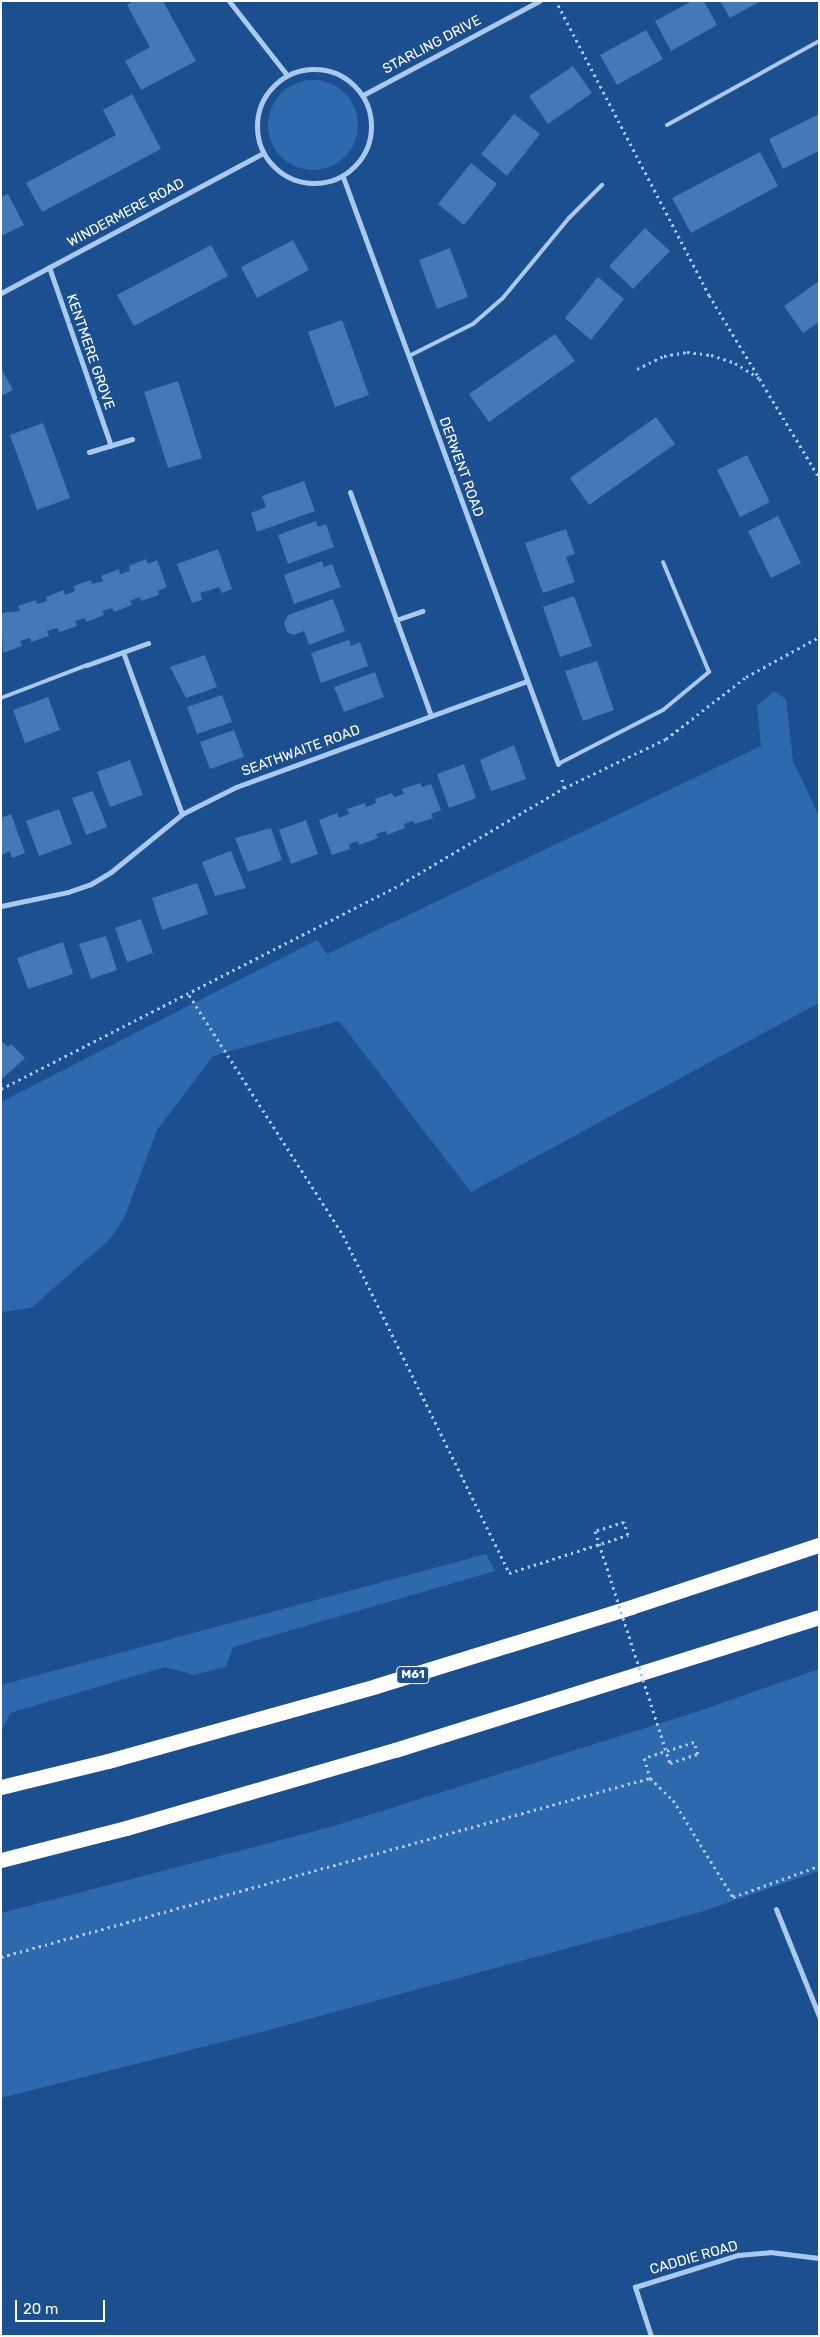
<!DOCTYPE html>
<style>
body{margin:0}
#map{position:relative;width:820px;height:2337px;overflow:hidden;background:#1b4f8f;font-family:Rubik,sans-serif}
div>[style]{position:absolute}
.green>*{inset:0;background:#2e69ad}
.round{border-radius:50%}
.building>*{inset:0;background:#4478b7}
.path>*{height:3px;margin-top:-1.5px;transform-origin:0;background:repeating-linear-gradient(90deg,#a9c9ee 0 2.5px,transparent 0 6.5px)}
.service>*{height:4px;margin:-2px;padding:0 2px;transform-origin:2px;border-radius:2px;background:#a9c9ee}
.minor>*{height:5px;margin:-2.5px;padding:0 2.5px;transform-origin:2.5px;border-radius:2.5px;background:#a9c9ee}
.minor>.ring{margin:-2.5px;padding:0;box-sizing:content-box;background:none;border:5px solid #a9c9ee;border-radius:50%}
.motorway>*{height:15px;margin:-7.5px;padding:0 7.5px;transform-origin:7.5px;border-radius:7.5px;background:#fff}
.path-bridge>*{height:3px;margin-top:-1.5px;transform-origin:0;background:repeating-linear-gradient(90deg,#a9c9ee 0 2.5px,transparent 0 6.5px)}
span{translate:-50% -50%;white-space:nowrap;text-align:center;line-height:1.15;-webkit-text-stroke:5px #1b4f8f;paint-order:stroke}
.shield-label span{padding:1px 4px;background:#1b4f8f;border:1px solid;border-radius:4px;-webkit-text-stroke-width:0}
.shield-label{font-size:12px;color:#fff;font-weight:700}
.street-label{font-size:14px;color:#fff}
.frame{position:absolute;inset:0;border:2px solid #fff;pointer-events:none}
.scale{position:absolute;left:15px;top:2300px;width:90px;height:22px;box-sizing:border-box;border:2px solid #fff;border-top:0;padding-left:6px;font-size:15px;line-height:18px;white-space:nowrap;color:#fff;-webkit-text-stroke:4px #1b4f8f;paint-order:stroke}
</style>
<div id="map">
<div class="green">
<div class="round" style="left:268px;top:80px;width:90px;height:90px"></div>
<div style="clip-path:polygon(774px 691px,786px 699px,793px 761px,819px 816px,819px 1003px,471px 1192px,339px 1021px,213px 1056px,157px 1130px,125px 1216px,110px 1239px,31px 1308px,1px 1312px,1px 1102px,317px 940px,327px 954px,761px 746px,757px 706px)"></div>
<div style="clip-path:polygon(486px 1554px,495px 1571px,233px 1647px,226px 1667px,194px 1675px,165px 1667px,10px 1713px,1px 1733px,1px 1685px)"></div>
<div style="clip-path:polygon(819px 1669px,819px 1871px,704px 1911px,254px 2034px,1px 2098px,1px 1913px,334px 1826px,693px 1713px)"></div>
</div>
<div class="building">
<div style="clip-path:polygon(134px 1px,163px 1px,196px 61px,141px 90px,125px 61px,150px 47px,127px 5px)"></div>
<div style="clip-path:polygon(692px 1px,704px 1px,717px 25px,671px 51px,655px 21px)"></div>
<div style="clip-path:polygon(720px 1px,761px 1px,730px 18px)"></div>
<div style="clip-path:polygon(646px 30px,663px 59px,617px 85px,600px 55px)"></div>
<div style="clip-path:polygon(573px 66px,592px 93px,548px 124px,529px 96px)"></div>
<div style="clip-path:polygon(132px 94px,161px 149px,42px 212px,26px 183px,116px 135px,103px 110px)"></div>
<div style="clip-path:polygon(514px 114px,540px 134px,507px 176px,481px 154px)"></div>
<div style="clip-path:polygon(819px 114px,819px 151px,783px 169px,769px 139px)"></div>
<div style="clip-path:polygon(760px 152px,778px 186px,691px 233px,672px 198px)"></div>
<div style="clip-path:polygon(471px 163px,497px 184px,464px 225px,438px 204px)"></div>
<div style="clip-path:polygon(8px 194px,24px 225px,1px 236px,1px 197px)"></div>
<div style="clip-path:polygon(645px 228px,670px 251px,633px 289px,609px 266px)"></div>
<div style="clip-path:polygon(293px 240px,309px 270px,257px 298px,241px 267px)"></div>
<div style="clip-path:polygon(211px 245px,228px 276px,134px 326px,117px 295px)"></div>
<div style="clip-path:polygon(450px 248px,468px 297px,437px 309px,419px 260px)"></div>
<div style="clip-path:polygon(598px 277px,624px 299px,591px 340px,565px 318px)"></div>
<div style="clip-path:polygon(819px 281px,819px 322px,803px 333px,784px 306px)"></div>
<div style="clip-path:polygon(342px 320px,369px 395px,335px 407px,308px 332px)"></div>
<div style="clip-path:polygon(555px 334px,575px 361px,489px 422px,469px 394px)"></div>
<div style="clip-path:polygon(1px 368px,13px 390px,1px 396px)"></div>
<div style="clip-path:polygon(178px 381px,202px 458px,168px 468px,144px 392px)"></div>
<div style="clip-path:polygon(656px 417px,675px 444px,589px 505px,570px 478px)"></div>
<div style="clip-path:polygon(43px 423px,70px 498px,37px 510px,10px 435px)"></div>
<div style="clip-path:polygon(747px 455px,770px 502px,740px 517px,717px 470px)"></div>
<div style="clip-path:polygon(304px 481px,315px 511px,257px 532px,251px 513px,266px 507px,262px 496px)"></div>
<div style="clip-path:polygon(778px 516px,801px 563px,771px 578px,748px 531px)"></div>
<div style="clip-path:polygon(316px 521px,318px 527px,326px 524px,334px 547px,288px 564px,278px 535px)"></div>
<div style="clip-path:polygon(566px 529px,575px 554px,566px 557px,575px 582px,543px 593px,525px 543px)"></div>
<div style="clip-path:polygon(218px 549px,232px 589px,222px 593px,219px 587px,210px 590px,200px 593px,202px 600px,192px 603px,177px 564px)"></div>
<div style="clip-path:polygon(146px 559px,148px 564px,157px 560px,167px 587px,158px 591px,159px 595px,141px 601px,140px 597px,130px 601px,132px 605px,114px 612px,112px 608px,102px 611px,104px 615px,86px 622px,85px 618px,75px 621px,77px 626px,59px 632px,57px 628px,47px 631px,49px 636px,31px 642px,30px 638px,20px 641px,22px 646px,3px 653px,1px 613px,20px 611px,18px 606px,36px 600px,37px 604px,47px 601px,46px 597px,64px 590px,65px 595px,75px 591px,73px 586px,91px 580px,92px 584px,103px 581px,101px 576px,119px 569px,120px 574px,130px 571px,129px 566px)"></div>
<div style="clip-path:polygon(322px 561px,324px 567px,332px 564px,341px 587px,294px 604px,284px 575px)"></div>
<div style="clip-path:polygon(574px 596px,592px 646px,560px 657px,543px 607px)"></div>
<div style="clip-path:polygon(333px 599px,345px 631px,309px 645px,304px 631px,293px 635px,287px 632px,284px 623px,288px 615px)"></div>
<div style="clip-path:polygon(349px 640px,351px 646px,360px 642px,368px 666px,321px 683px,311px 653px)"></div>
<div style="clip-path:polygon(205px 655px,217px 687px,186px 698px,170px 667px)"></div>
<div style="clip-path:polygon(597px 661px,614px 710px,583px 721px,565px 671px)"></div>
<div style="clip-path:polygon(375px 672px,384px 697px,344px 712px,334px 687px)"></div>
<div style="clip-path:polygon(222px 695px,232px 722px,197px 734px,187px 707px)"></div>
<div style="clip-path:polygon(48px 697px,60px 730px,25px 743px,13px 710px)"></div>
<div style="clip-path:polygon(234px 730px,244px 757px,210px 769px,200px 742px)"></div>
<div style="clip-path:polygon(514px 745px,526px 779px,491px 791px,480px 760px)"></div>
<div style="clip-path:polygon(130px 760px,143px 795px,110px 807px,97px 772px)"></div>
<div style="clip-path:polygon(464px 764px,476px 798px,449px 808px,437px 774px)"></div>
<div style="clip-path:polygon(420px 783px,422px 787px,431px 784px,441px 810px,431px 814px,433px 818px,415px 824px,413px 821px,404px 824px,405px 828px,387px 835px,386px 831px,376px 834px,378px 838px,359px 845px,358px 841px,349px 844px,350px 849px,332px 855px,319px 820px,337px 813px,339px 818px,349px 814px,347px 809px,365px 803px,366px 807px,376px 803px,375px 799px,392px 793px,394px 797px,404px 794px,402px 789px)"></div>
<div style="clip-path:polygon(93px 791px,107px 827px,86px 835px,72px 798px)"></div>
<div style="clip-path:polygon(59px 809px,72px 844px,39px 856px,26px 821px)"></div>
<div style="clip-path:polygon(11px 814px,25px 853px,12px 858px,10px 851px,1px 855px,1px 818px)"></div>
<div style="clip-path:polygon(306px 820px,318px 854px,291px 864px,279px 830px)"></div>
<div style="clip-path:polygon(271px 828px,282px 860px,248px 872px,235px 838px)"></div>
<div style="clip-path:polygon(231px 851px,246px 888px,215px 896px,202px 862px)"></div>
<div style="clip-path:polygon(197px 883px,208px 914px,162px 930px,152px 898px)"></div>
<div style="clip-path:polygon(141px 919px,153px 953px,127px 962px,115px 928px)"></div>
<div style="clip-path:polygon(106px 936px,117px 970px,91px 979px,79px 944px)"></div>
<div style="clip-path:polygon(63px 942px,73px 974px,28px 989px,17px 958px)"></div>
<div style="clip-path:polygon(1px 1041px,8px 1047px,11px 1044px,25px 1058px,1px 1080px)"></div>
</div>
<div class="path">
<div style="left:558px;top:5px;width:327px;rotate:62.5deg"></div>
<div style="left:709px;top:295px;width:213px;rotate:58.9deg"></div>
<div style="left:637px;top:369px;width:30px;rotate:-26deg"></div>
<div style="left:664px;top:356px;width:23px;rotate:-10deg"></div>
<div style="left:687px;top:352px;width:24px;rotate:7deg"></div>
<div style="left:711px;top:355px;width:25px;rotate:18deg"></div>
<div style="left:735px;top:363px;width:32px;rotate:32deg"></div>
<div style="left:564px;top:788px;width:113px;rotate:-25.7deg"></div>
<div style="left:666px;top:739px;width:101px;rotate:-37.8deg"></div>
<div style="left:746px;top:677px;width:83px;rotate:-28.7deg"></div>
<div style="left:189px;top:995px;width:285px;rotate:57.3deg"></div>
<div style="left:343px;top:1235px;width:377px;rotate:63.8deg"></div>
<div style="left:509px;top:1573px;width:125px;rotate:-17.7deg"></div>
<div style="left:628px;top:1535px;width:14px;rotate:-107deg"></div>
<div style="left:624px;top:1522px;width:30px;rotate:163deg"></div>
<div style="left:1px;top:1089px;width:449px;rotate:-27.1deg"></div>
<div style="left:401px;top:884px;width:189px;rotate:-30.5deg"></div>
<div style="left:564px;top:788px;width:9px;rotate:-103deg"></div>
<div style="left:670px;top:1763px;width:29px;rotate:-18deg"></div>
<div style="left:698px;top:1754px;width:13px;rotate:-108deg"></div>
<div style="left:694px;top:1742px;width:52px;rotate:162.3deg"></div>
<div style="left:644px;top:1758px;width:21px;rotate:73deg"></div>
<div style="left:650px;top:1778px;width:32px;rotate:44deg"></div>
<div style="left:673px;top:1800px;width:114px;rotate:58.3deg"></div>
<div style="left:733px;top:1897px;width:91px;rotate:-19.8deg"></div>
<div style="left:1px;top:1957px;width:673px;rotate:-15.42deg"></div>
</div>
<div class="service">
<div style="left:667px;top:125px;width:174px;rotate:-28.9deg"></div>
<div style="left:409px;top:356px;width:72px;rotate:-26.6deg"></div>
<div style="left:473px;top:324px;width:38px;rotate:-41deg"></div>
<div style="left:502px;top:299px;width:105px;rotate:-50.4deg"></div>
<div style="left:569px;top:218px;width:47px;rotate:-45deg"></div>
<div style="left:1px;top:698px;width:92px;rotate:-21deg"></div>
<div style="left:558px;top:764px;width:118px;rotate:-27.2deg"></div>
<div style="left:663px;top:710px;width:60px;rotate:-39.6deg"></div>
<div style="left:709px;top:672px;width:119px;rotate:-112.7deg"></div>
</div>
<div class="minor">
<div style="left:229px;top:1px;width:94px;rotate:51.9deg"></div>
<div class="ring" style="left:257px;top:69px;width:109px;height:109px"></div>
<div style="left:363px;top:95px;width:200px;rotate:-28.1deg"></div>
<div style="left:343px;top:177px;width:625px;rotate:69.88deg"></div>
<div style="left:49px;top:267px;width:189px;rotate:70.9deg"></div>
<div style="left:1px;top:293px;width:297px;rotate:-28.1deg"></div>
<div style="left:89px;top:452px;width:45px;rotate:-16.8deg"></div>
<div style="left:350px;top:492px;width:238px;rotate:70.1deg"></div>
<div style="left:396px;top:620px;width:28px;rotate:-19deg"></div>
<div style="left:123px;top:652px;width:172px;rotate:70deg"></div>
<div style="left:87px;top:665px;width:65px;rotate:-19.8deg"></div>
<div style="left:1px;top:906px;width:68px;rotate:-11.8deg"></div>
<div style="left:68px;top:892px;width:24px;rotate:-19deg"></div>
<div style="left:91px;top:884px;width:23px;rotate:-31deg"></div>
<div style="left:111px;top:872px;width:92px;rotate:-39.2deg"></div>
<div style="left:182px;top:814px;width:60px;rotate:-26.6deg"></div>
<div style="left:236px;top:787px;width:310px;rotate:-20deg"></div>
<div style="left:776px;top:1909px;width:115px;rotate:68.1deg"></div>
<div style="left:651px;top:2336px;width:52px;rotate:-108.1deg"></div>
<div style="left:635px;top:2287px;width:108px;rotate:-17.3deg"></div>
<div style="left:738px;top:2255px;width:32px;rotate:-5deg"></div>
<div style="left:770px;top:2252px;width:49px;rotate:7deg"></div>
</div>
<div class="motorway">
<div style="left:1px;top:1787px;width:110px;rotate:-13.7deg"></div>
<div style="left:108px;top:1761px;width:278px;rotate:-15.6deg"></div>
<div style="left:376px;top:1686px;width:267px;rotate:-17.2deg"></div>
<div style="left:631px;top:1607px;width:198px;rotate:-18.3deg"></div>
<div style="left:1px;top:1860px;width:129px;rotate:-14.4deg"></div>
<div style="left:126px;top:1828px;width:280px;rotate:-16.2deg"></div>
<div style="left:395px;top:1750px;width:444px;rotate:-17.4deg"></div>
</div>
<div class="path-bridge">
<div style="left:595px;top:1531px;width:244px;rotate:72.1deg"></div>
</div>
<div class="shield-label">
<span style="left:413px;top:1675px">M61</span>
</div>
<div class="street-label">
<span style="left:432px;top:45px;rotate:-28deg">STARLING DRIVE</span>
<span style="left:126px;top:213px;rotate:-28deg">WINDERMERE ROAD</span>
<span style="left:90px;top:352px;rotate:71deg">KENTMERE GROVE</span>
<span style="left:461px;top:467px;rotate:70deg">DERWENT ROAD</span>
<span style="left:301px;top:751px;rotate:-20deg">SEATHWAITE ROAD</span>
<span style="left:694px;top:2258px;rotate:-16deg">CADDIE ROAD</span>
</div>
<div class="frame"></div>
<div class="scale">20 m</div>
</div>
